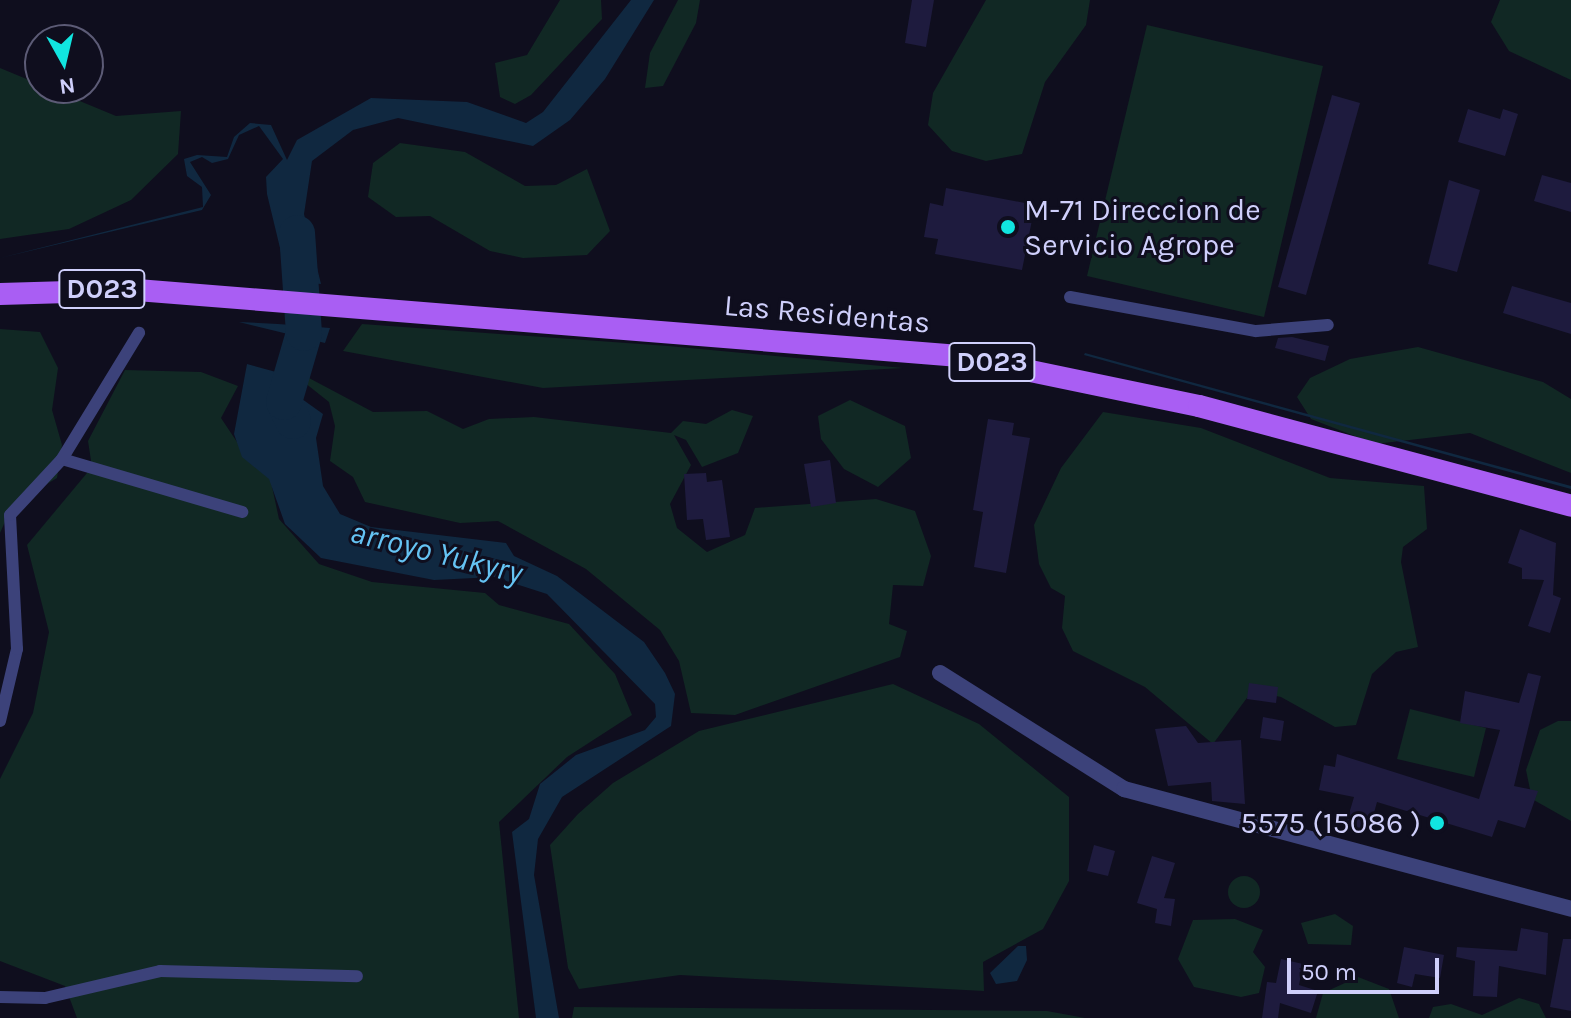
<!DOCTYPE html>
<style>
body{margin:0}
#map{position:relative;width:1571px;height:1018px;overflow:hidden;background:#0f0e1e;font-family:Karla,sans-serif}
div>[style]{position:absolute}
.green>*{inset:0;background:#112824}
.round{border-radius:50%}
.water>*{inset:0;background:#102840}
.river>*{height:36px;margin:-18px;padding:0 18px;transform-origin:18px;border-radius:18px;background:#102840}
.building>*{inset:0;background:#1e1b3e}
.service>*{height:12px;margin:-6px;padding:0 6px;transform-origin:6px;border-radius:6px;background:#3c427a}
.minor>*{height:16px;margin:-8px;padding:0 8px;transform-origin:8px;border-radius:8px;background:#3c427a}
.primary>*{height:22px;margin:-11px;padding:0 11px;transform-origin:11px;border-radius:11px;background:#a95ef3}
.dots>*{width:22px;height:22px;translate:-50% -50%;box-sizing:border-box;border:4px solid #0f0e1e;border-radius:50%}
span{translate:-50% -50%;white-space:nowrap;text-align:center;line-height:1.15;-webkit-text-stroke:6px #0f0e1e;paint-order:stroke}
.shield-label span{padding:2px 6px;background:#0f0e1e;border:2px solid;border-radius:6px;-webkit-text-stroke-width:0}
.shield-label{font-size:28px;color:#cfcffb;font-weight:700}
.poi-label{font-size:30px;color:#cfcffb}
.left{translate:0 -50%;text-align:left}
.right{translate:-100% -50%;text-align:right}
.street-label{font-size:30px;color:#cfcffb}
.water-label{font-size:32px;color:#65c3f3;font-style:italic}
.north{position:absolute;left:24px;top:24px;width:80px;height:80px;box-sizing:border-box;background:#0f0e1e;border:2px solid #5c5b76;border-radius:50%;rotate:172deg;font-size:22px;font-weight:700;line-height:32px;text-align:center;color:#cfcffb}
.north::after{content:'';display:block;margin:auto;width:28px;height:36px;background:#11e5e0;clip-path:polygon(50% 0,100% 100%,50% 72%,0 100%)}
.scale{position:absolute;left:1287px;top:958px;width:152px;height:36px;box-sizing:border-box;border:4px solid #cfcffb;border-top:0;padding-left:10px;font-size:24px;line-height:28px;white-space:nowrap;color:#cfcffb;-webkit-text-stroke:6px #0f0e1e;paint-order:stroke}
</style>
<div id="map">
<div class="green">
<div style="clip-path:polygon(560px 0,601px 0,602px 19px,531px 95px,515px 104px,500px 97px,495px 63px,527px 55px)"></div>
<div style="clip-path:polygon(678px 0,700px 0,696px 23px,663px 86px,645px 88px,650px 53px)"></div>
<div style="clip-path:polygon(986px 0,1090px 0,1086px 25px,1045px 82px,1022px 154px,986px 161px,952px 151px,928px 125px,933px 93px)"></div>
<div style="clip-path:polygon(1500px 0,1571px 0,1571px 80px,1509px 51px,1491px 22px)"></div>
<div style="clip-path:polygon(1147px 25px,1323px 66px,1264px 317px,1087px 276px)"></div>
<div style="clip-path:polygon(0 68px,116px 116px,181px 111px,178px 154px,131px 200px,69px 229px,0 239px)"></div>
<div style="clip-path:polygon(400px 143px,465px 152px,525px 186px,556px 185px,587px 169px,610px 231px,587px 255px,523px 258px,490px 251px,430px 216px,396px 217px,368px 197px,373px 163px)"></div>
<div style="clip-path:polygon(362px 324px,668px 346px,903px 368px,543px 388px,343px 351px)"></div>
<div style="clip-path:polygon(0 329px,40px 332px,58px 368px,52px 410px,62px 445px,57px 478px,13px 504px,0 533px)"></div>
<div style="clip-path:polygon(1418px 347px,1543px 382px,1571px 399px,1571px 473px,1470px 433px,1375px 444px,1311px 419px,1297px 397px,1310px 378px,1350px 359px)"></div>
<div style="clip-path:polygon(125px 370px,201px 372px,238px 386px,221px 418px,247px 457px,268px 468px,279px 519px,319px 564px,372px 582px,485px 593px,499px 605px,569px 624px,615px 674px,632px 715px,567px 757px,499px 822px,519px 1018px,77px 1018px,65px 986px,0 961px,0 779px,33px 713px,49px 632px,27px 545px,92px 467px,88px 441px)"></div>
<div style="clip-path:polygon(309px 378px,373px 412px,427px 411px,463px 429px,489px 419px,534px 417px,671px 433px,683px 421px,706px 424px,732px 410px,753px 416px,738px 453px,702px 467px,686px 440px,674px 435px,691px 465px,670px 504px,677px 528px,707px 552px,745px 535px,755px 508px,876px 499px,915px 511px,931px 556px,923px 586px,893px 585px,889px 624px,907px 631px,900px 657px,735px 715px,691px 713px,679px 661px,660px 630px,586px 569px,498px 521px,460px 523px,365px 502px,353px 477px,330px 461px,335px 426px,329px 402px,305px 383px)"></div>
<div style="clip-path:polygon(850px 400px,905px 426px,911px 458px,878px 487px,844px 469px,821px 439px,818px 416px)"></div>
<div style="clip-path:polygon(1103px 412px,1201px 428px,1330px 478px,1424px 486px,1427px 529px,1403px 547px,1401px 562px,1418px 647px,1396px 652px,1372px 674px,1356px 725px,1335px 727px,1281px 697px,1252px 691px,1213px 744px,1145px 687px,1073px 651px,1062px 628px,1065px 596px,1051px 588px,1039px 564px,1034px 525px,1061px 468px)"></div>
<div style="clip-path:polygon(893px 684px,979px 724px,1069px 797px,1069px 881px,1043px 929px,983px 962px,984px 991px,680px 975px,579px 989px,568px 968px,550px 845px,578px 814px,613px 783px,699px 731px)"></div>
<div style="clip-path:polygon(1410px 709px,1486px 728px,1474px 777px,1397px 759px)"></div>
<div style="clip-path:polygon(1558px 721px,1571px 721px,1571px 821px,1532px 799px,1526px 770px,1540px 730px)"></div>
<div class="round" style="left:1228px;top:876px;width:32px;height:32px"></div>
<div style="clip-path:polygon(1335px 914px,1353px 926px,1351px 945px,1308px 944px,1301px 923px)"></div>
<div style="clip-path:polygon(1235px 919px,1263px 930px,1253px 952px,1265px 967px,1259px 993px,1241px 997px,1194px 987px,1178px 959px,1193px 920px)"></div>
<div style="clip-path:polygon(1358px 977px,1389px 989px,1399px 1018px,1316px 1018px,1323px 993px)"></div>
<div style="clip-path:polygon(1519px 998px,1539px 1004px,1546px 1018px,1429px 1018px,1433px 1007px,1451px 1004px,1482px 1015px)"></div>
<div style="clip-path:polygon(574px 1007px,1047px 1011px,1085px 1018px,572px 1018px)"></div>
</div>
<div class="water">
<div style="clip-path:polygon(631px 0,654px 0,605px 79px,570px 120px,533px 146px,398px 118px,353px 130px,312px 161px,304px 214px,321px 284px,288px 281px,267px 194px,266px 177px,283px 159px,259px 126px,239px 135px,228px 159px,212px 163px,202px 157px,190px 162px,211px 195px,202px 210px,0 258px,203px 207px,202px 187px,187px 176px,184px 159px,197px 155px,227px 157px,234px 137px,250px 123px,271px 125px,287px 160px,297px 140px,371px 98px,467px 102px,526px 123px,543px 112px)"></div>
<div style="clip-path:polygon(239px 322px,278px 324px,330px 328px,325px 343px)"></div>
<div style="clip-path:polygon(1085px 353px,1571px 486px,1571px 489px,1084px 355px)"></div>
<div style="clip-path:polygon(247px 364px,298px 378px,295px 394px,323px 414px,316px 438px,323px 486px,340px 514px,371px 527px,506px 543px,514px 556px,557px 576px,644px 642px,665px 673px,675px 694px,671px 726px,562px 797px,538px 839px,534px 875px,559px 1018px,536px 1018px,512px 832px,529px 819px,540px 784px,576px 755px,645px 730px,656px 717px,655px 704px,547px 594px,494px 577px,434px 580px,321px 558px,285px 524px,269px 479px,242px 457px,234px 434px)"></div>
<div style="clip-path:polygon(1018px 946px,1026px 946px,1027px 960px,1017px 981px,996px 984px,990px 973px)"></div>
</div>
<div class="river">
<div style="left:293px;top:421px;width:21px;rotate:-115deg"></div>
<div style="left:284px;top:402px;width:72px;rotate:-73.8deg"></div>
<div style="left:304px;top:333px;width:100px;rotate:-94deg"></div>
</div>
<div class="building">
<div style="clip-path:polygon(912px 0,934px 0,926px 47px,905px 43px)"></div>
<div style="clip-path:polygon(1332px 95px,1360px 103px,1306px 295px,1278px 287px)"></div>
<div style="clip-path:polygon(1468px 109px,1500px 119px,1503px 109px,1518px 114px,1505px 156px,1458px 142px)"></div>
<div style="clip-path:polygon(1542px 175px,1571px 183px,1571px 212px,1534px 201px)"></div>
<div style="clip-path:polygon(1449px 180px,1480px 190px,1457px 272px,1428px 264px)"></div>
<div style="clip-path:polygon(946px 188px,1035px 205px,1022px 270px,935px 254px,938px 239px,924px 237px,930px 203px,943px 206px)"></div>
<div style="clip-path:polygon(1512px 286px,1571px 303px,1571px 334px,1503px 313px)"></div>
<div style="clip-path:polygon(1292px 337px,1329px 346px,1325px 361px,1275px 348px,1278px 338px)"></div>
<div style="clip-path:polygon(988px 419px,1014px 423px,1012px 435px,1030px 438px,1006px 573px,974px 567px,983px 512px,973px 510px)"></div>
<div style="clip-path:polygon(830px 460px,836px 503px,811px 507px,804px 464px)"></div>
<div style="clip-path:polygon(706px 473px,707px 482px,722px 480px,730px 537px,706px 540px,703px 519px,687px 520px,684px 474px)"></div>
<div style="clip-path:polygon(1520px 529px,1556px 543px,1553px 595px,1561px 598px,1550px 633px,1528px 626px,1544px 580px,1522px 579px,1522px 568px,1508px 563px)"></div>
<div style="clip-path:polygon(1528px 673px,1541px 676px,1514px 786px,1538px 791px,1525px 828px,1498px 820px,1492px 837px,1377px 802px,1369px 831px,1346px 824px,1354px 797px,1319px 790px,1324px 765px,1335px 767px,1337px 754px,1479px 799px,1500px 730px,1460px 723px,1465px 691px,1519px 703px)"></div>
<div style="clip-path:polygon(1249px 683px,1278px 687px,1276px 703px,1247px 699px)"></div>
<div style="clip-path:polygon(1263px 717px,1284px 721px,1281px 741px,1260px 738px)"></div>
<div style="clip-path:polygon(1186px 726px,1198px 743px,1241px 740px,1245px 804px,1212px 801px,1211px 782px,1168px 786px,1155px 729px)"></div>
<div style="clip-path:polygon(1094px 845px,1115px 851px,1108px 876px,1087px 871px)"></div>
<div style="clip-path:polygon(1152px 856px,1175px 863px,1164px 898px,1175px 899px,1171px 926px,1155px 923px,1157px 909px,1137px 903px)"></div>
<div style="clip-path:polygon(1521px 928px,1548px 933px,1546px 975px,1499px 966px,1497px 997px,1473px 996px,1475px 961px,1456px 957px,1457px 947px,1517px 951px)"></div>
<div style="clip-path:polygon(1563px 939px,1571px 939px,1571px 1011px,1550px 1007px)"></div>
<div style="clip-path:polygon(1404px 947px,1444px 955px,1440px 978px,1415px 974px,1412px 987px,1397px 983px)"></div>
<div style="clip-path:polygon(1281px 959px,1303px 964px,1299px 985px,1318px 991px,1311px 1013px,1280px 1003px,1278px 1018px,1262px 1018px,1267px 982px,1276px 983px)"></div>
</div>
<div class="service">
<div style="left:1070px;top:297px;width:189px;rotate:10.4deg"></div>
<div style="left:1256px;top:331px;width:72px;rotate:-4.8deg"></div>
<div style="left:62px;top:459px;width:188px;rotate:16.4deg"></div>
<div style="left:0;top:721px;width:74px;rotate:-76.7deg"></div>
<div style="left:17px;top:649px;width:134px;rotate:-93deg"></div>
<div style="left:10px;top:515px;width:76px;rotate:-47.1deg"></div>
<div style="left:62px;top:459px;width:148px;rotate:-58.6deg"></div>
<div style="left:0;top:997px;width:45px;rotate:1.3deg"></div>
<div style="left:45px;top:998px;width:118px;rotate:-13.2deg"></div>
<div style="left:160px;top:971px;width:197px;rotate:1.5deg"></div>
</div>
<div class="minor">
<div style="left:940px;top:673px;width:218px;rotate:32.2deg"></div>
<div style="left:1124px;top:789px;width:463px;rotate:15deg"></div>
</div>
<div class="primary">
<div style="left:0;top:294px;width:137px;rotate:-1.7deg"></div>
<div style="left:137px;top:290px;width:825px;rotate:4.59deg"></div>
<div style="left:959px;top:356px;width:245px;rotate:11.8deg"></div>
<div style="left:1199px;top:406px;width:385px;rotate:15deg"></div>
</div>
<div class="dots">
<div style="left:1008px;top:227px;background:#11e5e0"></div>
<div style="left:1437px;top:823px;background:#11e5e0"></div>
</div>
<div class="shield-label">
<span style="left:102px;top:289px">D023</span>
<span style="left:992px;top:362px">D023</span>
</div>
<div class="poi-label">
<span class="left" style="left:1024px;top:227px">M-71 Direccion de<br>Servicio Agrope</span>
<span class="right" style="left:1421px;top:823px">5575 (15086 )</span>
</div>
<div class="street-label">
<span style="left:827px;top:314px;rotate:5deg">Las Residentas</span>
</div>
<div class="water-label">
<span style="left:436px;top:553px;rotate:14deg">arroyo Yukyry</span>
</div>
<div class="north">N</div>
<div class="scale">50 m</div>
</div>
